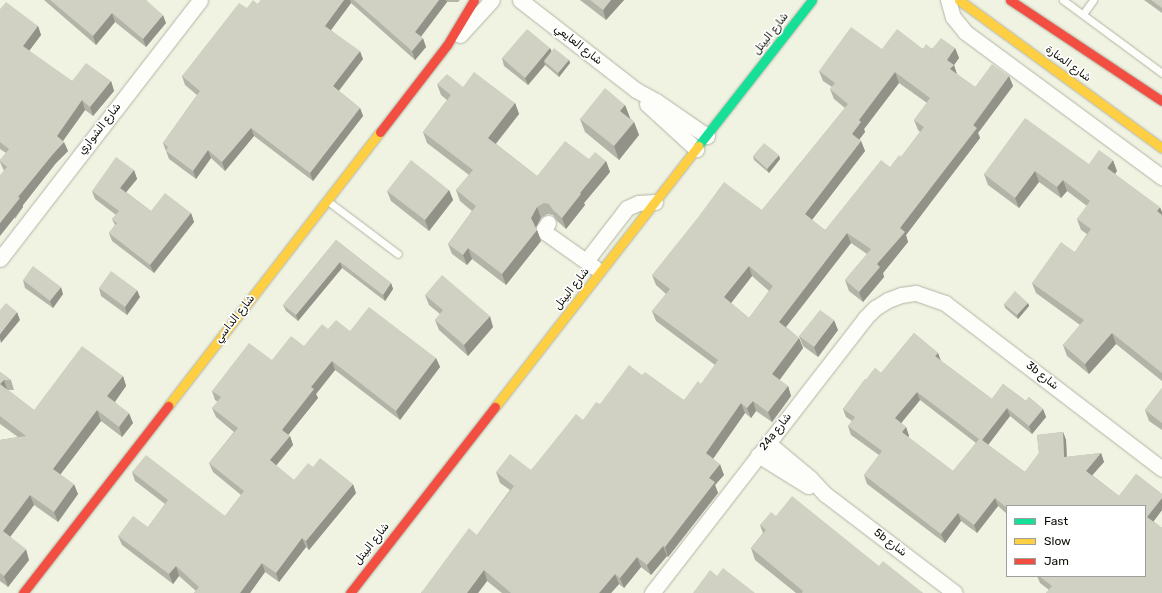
<!DOCTYPE html>
<meta charset="utf-8">
<style>
body{margin:0}
#map{position:relative;width:1162px;height:593px;overflow:hidden;background:#f0f3e1;font-family:Rubik,"Noto Naskh Arabic",sans-serif}
div>[style]{position:absolute}
.roads{filter:drop-shadow(0 0 1px #b2b4a6) drop-shadow(0 0 1px #b2b4a6)}
.lane>*{height:7px;margin:-3.5px;padding:0 3.5px;transform-origin:3.5px;border-radius:3.5px;background:#fdfdfa}
.street>*{height:15px;margin:-7.5px;padding:0 7.5px;transform-origin:7.5px;border-radius:7.5px;background:#fdfdfa}
.fast>*{height:9px;margin:-4.5px;padding:0 4.5px;transform-origin:4.5px;border-radius:4.5px;background:#16e098}
.slow>*{height:9px;margin:-4.5px;padding:0 4.5px;transform-origin:4.5px;border-radius:4.5px;background:#ffcf43}
.jam>*{height:9px;margin:-4.5px;padding:0 4.5px;transform-origin:4.5px;border-radius:4.5px;background:#f24e42}
.wall>*{inset:0;background:#b3b4a8}
.shaded-wall>*{inset:0;background:#929288}
.building>*{inset:0;background:#d0d1c3}
span{translate:-50% -50%;white-space:nowrap;text-align:center;line-height:1.15;-webkit-text-stroke:3.5px #fff;paint-order:stroke}
.street-label{font-size:11px;color:#0c0d04}
.legend{position:absolute;left:1006px;top:505px;width:140px;height:72px;box-sizing:border-box;background:#fff;border:1px solid #9e9e9b;margin:0;padding:5px 7px;list-style:none;font-size:12px;color:#0c0d04}
.legend li{display:flex;align-items:center;gap:8px;height:20px}
.legend b{width:20px;border:1px solid #9e9e9b}
</style>
<div id="map">
<div class="roads">
<div class="lane">
<div style="left:1063px;top:0;width:123px;rotate:36.4deg"></div>
<div style="left:1083px;top:14px;width:17px;rotate:-54deg"></div>
<div style="left:329px;top:202px;width:86px;rotate:37deg"></div>
</div>
<div class="street">
<div style="left:520px;top:0;width:147px;rotate:37.8deg"></div>
<div style="left:636px;top:90px;width:23px;rotate:29deg"></div>
<div style="left:656px;top:101px;width:62px;rotate:34.5deg"></div>
<div style="left:948px;top:0;width:18px;rotate:74deg"></div>
<div style="left:953px;top:17px;width:19px;rotate:51deg"></div>
<div style="left:965px;top:32px;width:245px;rotate:36.4deg"></div>
<div style="left:460px;top:35px;width:47px;rotate:-47.6deg"></div>
<div style="left:647px;top:104px;width:67px;rotate:42.6deg"></div>
<div style="left:548px;top:223px;width:7px;rotate:124deg"></div>
<div style="left:544px;top:229px;width:4px;rotate:63deg"></div>
<div style="left:546px;top:233px;width:59px;rotate:35.3deg"></div>
<div style="left:0;top:259px;width:327px;rotate:-52.3deg"></div>
<div style="left:586px;top:261px;width:67px;rotate:-52.3deg"></div>
<div style="left:627px;top:208px;width:12px;rotate:-24deg"></div>
<div style="left:638px;top:203px;width:17px;rotate:-3deg"></div>
<div style="left:768px;top:443px;width:55px;rotate:39.8deg"></div>
<div style="left:810px;top:478px;width:22px;rotate:47deg"></div>
<div style="left:825px;top:494px;width:163px;rotate:37.3deg"></div>
<div style="left:758px;top:455px;width:59px;rotate:31.8deg"></div>
<div style="left:652px;top:593px;width:348px;rotate:-52.2deg"></div>
<div style="left:865px;top:318px;width:14px;rotate:-45deg"></div>
<div style="left:875px;top:308px;width:15px;rotate:-32deg"></div>
<div style="left:888px;top:300px;width:14px;rotate:-21deg"></div>
<div style="left:901px;top:295px;width:15px;rotate:-8deg"></div>
<div style="left:916px;top:293px;width:31px;rotate:19deg"></div>
<div style="left:945px;top:303px;width:273px;rotate:37.4deg"></div>
</div>
<div class="fast">
<div style="left:698px;top:146px;width:185px;rotate:-52deg"></div>
</div>
<div class="slow">
<div style="left:959px;top:0;width:251px;rotate:36.1deg"></div>
<div style="left:168px;top:406px;width:346px;rotate:-52.3deg"></div>
<div style="left:495px;top:407px;width:331px;rotate:-52.1deg"></div>
</div>
<div class="jam">
<div style="left:1010px;top:0;width:182px;rotate:33.6deg"></div>
<div style="left:380px;top:132px;width:110px;rotate:-52.4deg"></div>
<div style="left:447px;top:45px;width:52px;rotate:-59deg"></div>
<div style="left:23px;top:593px;width:237px;rotate:-52.2deg"></div>
<div style="left:350px;top:593px;width:236px;rotate:-52.1deg"></div>
</div>
</div>
<div class="wall">
<div style="clip-path:polygon(44px 0,146px 0,166px 23px,146px 47px,115px 22px,96px 45px)"></div>
<div style="clip-path:polygon(261px 0,460px 0,458px 2px,447px 2px,421px 37px,426px 47px,415px 60px,351px 3px,331px 30px,363px 59px,339px 91px,360px 108px,363px 116px,313px 181px,254px 136px,225px 171px,211px 158px,196px 179px,169px 159px,163px 143px,197px 95px,185px 85px,182px 76px,247px 8px,258px 4px)"></div>
<div style="clip-path:polygon(580px 0,624px 0,606px 20px)"></div>
<div style="clip-path:polygon(1144px 0,1162px 0,1162px 13px)"></div>
<div style="clip-path:polygon(0 9px,38px 26px,41px 35px,29px 51px,72px 81px,111px 81px,114px 91px,93px 116px,85px 110px,63px 141px,68px 151px,56px 163px,23px 205px,23px 207px,15px 219px,4px 171px,0 162px,0 160px,6px 153px,0 149px)"></div>
<div style="clip-path:polygon(550px 48px,552px 52px,569px 60px,570px 63px,559px 77px,545px 65px,528px 85px,504px 66px,502px 58px)"></div>
<div style="clip-path:polygon(evenodd,955px 48px,959px 58px,954px 65px,957px 74px,975px 87px,1009px 76px,1013px 86px,978px 133px,980px 138px,906px 235px,908px 242px,883px 273px,884px 277px,863px 302px,849px 291px,845px 280px,867px 254px,851px 243px,786px 327px,799px 338px,803px 348px,779px 380px,788px 386px,791px 396px,772px 422px,756px 411px,751px 418px,745px 413px,713px 459px,724px 475px,715px 485px,718px 493px,668px 557px,667px 556px,651px 575px,641px 567px,624px 588px,619px 584px,611px 593px,502px 593px,487px 581px,478px 593px,421px 593px,477px 535px,510px 490px,500px 483px,496px 472px,531px 470px,583px 420px,600px 404px,642px 375px,684px 400px,701px 384px,715px 365px,656px 321px,652px 311px,666px 294px,656px 285px,652px 275px,762px 210px,845px 108px,834px 99px,830px 89px,832px 87px,823px 81px,819px 71px,882px 49px,955px 48px,899px 83px,927px 103px,914px 120px,918px 130px,920px 132px,901px 157px,825px 230px,812px 220px,865px 151px,861px 141px,859px 139px,865px 132px,864px 129px,899px 83px,955px 48px,752px 276px,769px 291px,749px 318px,731px 303px,752px 276px)"></div>
<div style="clip-path:polygon(437px 84px,463px 87px,515px 103px,519px 114px,496px 144px,537px 176px,589px 159px,606px 161px,610px 172px,584px 203px,585px 205px,566px 229px,557px 221px,553px 215px,548px 214px,541px 218px,536px 227px,541px 241px,506px 285px,472px 259px,467px 265px,452px 254px,448px 244px,472px 211px,460px 201px,456px 190px,469px 175px,427px 143px,423px 132px,447px 100px,441px 95px)"></div>
<div style="clip-path:polygon(625px 105px,630px 118px,634px 122px,639px 135px,619px 160px,585px 132px,580px 119px)"></div>
<div style="clip-path:polygon(753px 156px,780px 159px,769px 173px,754px 160px)"></div>
<div style="clip-path:polygon(1089px 164px,1117px 171px,1115px 174px,1162px 212px,1162px 381px,1116px 344px,1089px 374px,1067px 356px,1063px 345px,1080px 325px,1036px 293px,1032px 283px,1075px 252px,1087px 234px,1081px 230px,1077px 219px,1087px 206px,1067px 191px,1061px 198px,1039px 182px,1019px 208px,988px 185px,984px 174px)"></div>
<div style="clip-path:polygon(134px 170px,137px 179px,126px 192px,151px 211px,191px 213px,194px 222px,154px 273px,112px 241px,109px 233px,115px 225px,112px 219px,116px 215px,95px 199px,92px 191px)"></div>
<div style="clip-path:polygon(449px 190px,453px 200px,429px 231px,391px 201px,387px 191px)"></div>
<div style="clip-path:polygon(336px 240px,391px 283px,393px 289px,385px 301px,342px 268px,298px 321px,286px 311px,283px 305px)"></div>
<div style="clip-path:polygon(23px 280px,63px 294px,53px 308px,25px 288px)"></div>
<div style="clip-path:polygon(99px 288px,140px 297px,127px 315px,101px 296px)"></div>
<div style="clip-path:polygon(425px 295px,493px 327px,468px 356px,439px 330px,435px 320px,440px 314px,429px 305px)"></div>
<div style="clip-path:polygon(1028px 303px,1029px 306px,1018px 319px,1005px 308px,1004px 304px)"></div>
<div style="clip-path:polygon(328px 329px,350px 331px,436px 358px,440px 367px,400px 420px,335px 370px,316px 394px,318px 398px,288px 435px,290px 436px,293px 445px,276px 466px,294px 480px,313px 467px,356px 493px,309px 550px,306px 547px,279px 582px,265px 572px,250px 593px,194px 593px,196px 591px,179px 576px,173px 584px,122px 545px,118px 536px,148px 527px,165px 504px,135px 481px,132px 472px,225px 516px,241px 495px,213px 472px,209px 463px,234px 432px,216px 417px,212px 408px,218px 402px,215px 400px,212px 391px,272px 360px,304px 346px)"></div>
<div style="clip-path:polygon(838px 330px,818px 357px,803px 346px,799px 336px)"></div>
<div style="clip-path:polygon(evenodd,914px 333px,938px 353px,940px 360px,992px 399px,1003px 384px,1026px 401px,1029px 397px,1043px 409px,1046px 417px,1032px 434px,1010px 416px,988px 445px,1025px 472px,1039px 453px,1037px 435px,1063px 432px,1066px 440px,1067px 457px,1101px 453px,1104px 462px,1092px 475px,1119px 496px,1136px 474px,1162px 494px,1162px 510px,1153px 521px,1162px 528px,1162px 593px,1046px 593px,1049px 590px,1040px 583px,1037px 576px,1145px 576px,1145px 506px,1007px 506px,1007px 514px,998px 506px,977px 533px,961px 521px,945px 543px,867px 484px,864px 475px,879px 455px,851px 435px,848px 426px,852px 421px,846px 417px,843px 409px,865px 379px,866px 380px,875px 368px,881px 373px,914px 333px,920px 400px,976px 443px,953px 471px,908px 437px,909px 436px,906px 427px,901px 423px,920px 400px)"></div>
<div style="clip-path:polygon(0 372px,11px 380px,14px 390px,8px 390px,34px 410px,123px 376px,126px 386px,115px 402px,133px 423px,122px 437px,101px 421px,60px 474px,78px 494px,58px 522px,34px 505px,10px 537px,29px 560px,8px 587px,0 581px,0 440px,18px 437px,0 424px)"></div>
<div style="clip-path:polygon(1162px 388px,1162px 430px,1149px 421px,1145px 410px)"></div>
<div style="clip-path:polygon(776px 516px,879px 566px,923px 593px,796px 593px,755px 560px,751px 548px,763px 533px,760px 525px)"></div>
</div>
<div class="shaded-wall">
<div style="clip-path:polygon(344px 0,350px 0,351px 3px,328px 34px,325px 26px)"></div>
<div style="clip-path:polygon(439px 0,446px 0,447px 2px,418px 40px,415px 32px)"></div>
<div style="clip-path:polygon(611px 0,624px 0,606px 20px,603px 10px)"></div>
<div style="clip-path:polygon(112px 13px,115px 22px,96px 45px,93px 36px)"></div>
<div style="clip-path:polygon(163px 15px,166px 23px,146px 47px,143px 39px)"></div>
<div style="clip-path:polygon(38px 26px,41px 35px,26px 55px,23px 46px)"></div>
<div style="clip-path:polygon(423px 38px,426px 47px,415px 60px,412px 51px)"></div>
<div style="clip-path:polygon(550px 48px,553px 55px,544px 61px,545px 65px,528px 85px,525px 78px)"></div>
<div style="clip-path:polygon(955px 48px,959px 58px,954px 65px,957px 75px,954px 80px,947px 60px)"></div>
<div style="clip-path:polygon(360px 51px,363px 59px,336px 94px,333px 86px)"></div>
<div style="clip-path:polygon(569px 60px,570px 63px,559px 77px,558px 73px)"></div>
<div style="clip-path:polygon(895px 72px,899px 83px,864px 129px,865px 132px,856px 144px,852px 134px,859px 120px)"></div>
<div style="clip-path:polygon(1009px 76px,1013px 86px,978px 133px,980px 138px,906px 235px,908px 242px,883px 273px,884px 277px,863px 302px,859px 292px,900px 228px)"></div>
<div style="clip-path:polygon(111px 81px,114px 91px,93px 116px,90px 107px)"></div>
<div style="clip-path:polygon(82px 100px,85px 110px,60px 145px,57px 136px)"></div>
<div style="clip-path:polygon(515px 103px,519px 114px,492px 148px,488px 138px)"></div>
<div style="clip-path:polygon(625px 105px,630px 118px,625px 124px,620px 111px)"></div>
<div style="clip-path:polygon(360px 108px,363px 116px,313px 181px,310px 173px)"></div>
<div style="clip-path:polygon(634px 122px,639px 135px,619px 160px,614px 146px)"></div>
<div style="clip-path:polygon(251px 128px,254px 136px,225px 171px,222px 162px)"></div>
<div style="clip-path:polygon(861px 141px,865px 151px,808px 225px,805px 214px)"></div>
<div style="clip-path:polygon(64px 142px,68px 151px,56px 163px,23px 205px,23px 207px,0 236px,0 223px,18px 197px,53px 154px)"></div>
<div style="clip-path:polygon(208px 150px,211px 158px,196px 179px,193px 171px)"></div>
<div style="clip-path:polygon(779px 155px,780px 159px,769px 173px,767px 169px)"></div>
<div style="clip-path:polygon(1113px 160px,1117px 171px,1111px 179px,1107px 168px)"></div>
<div style="clip-path:polygon(606px 161px,610px 172px,584px 203px,585px 205px,566px 229px,562px 218px,580px 193px)"></div>
<div style="clip-path:polygon(134px 170px,137px 179px,123px 196px,120px 188px)"></div>
<div style="clip-path:polygon(1035px 171px,1039px 182px,1019px 208px,1015px 198px)"></div>
<div style="clip-path:polygon(1063px 180px,1067px 191px,1061px 198px,1057px 187px)"></div>
<div style="clip-path:polygon(449px 190px,453px 200px,429px 231px,425px 220px)"></div>
<div style="clip-path:polygon(537px 207px,541px 218px,535px 229px,531px 218px)"></div>
<div style="clip-path:polygon(1160px 207px,1162px 212px,1162px 220px,1157px 211px)"></div>
<div style="clip-path:polygon(191px 213px,194px 222px,154px 273px,150px 265px)"></div>
<div style="clip-path:polygon(537px 230px,541px 241px,506px 285px,502px 274px)"></div>
<div style="clip-path:polygon(847px 233px,851px 243px,782px 332px,779px 322px)"></div>
<div style="clip-path:polygon(468px 248px,472px 259px,467px 265px,463px 255px)"></div>
<div style="clip-path:polygon(340px 262px,342px 268px,298px 321px,296px 315px)"></div>
<div style="clip-path:polygon(749px 266px,752px 276px,728px 307px,724px 297px)"></div>
<div style="clip-path:polygon(391px 283px,393px 289px,385px 301px,383px 295px)"></div>
<div style="clip-path:polygon(61px 287px,63px 294px,53px 308px,50px 301px)"></div>
<div style="clip-path:polygon(137px 290px,140px 297px,127px 315px,125px 307px)"></div>
<div style="clip-path:polygon(1028px 303px,1029px 306px,1018px 319px,1017px 315px)"></div>
<div style="clip-path:polygon(17px 312px,20px 320px,1px 343px,0 339px,0 334px)"></div>
<div style="clip-path:polygon(490px 316px,493px 327px,468px 356px,464px 345px)"></div>
<div style="clip-path:polygon(834px 320px,838px 330px,818px 357px,814px 347px)"></div>
<div style="clip-path:polygon(1112px 333px,1116px 344px,1089px 374px,1085px 364px)"></div>
<div style="clip-path:polygon(799px 338px,803px 348px,776px 385px,772px 374px)"></div>
<div style="clip-path:polygon(938px 353px,941px 361px,935px 356px)"></div>
<div style="clip-path:polygon(436px 358px,440px 367px,400px 420px,396px 411px)"></div>
<div style="clip-path:polygon(332px 361px,335px 370px,316px 394px,318px 398px,285px 439px,282px 430px,311px 387px)"></div>
<div style="clip-path:polygon(123px 376px,126px 386px,111px 407px,107px 396px)"></div>
<div style="clip-path:polygon(4px 380px,7px 390px,0 384px)"></div>
<div style="clip-path:polygon(788px 386px,791px 396px,772px 422px,768px 412px)"></div>
<div style="clip-path:polygon(917px 392px,920px 400px,898px 427px,895px 418px)"></div>
<div style="clip-path:polygon(753px 401px,756px 411px,751px 418px,747px 408px)"></div>
<div style="clip-path:polygon(741px 403px,745px 413px,710px 463px,706px 453px)"></div>
<div style="clip-path:polygon(1007px 408px,1010px 416px,985px 449px,982px 440px)"></div>
<div style="clip-path:polygon(1043px 409px,1046px 417px,1032px 434px,1029px 426px)"></div>
<div style="clip-path:polygon(97px 410px,101px 421px,57px 479px,53px 469px)"></div>
<div style="clip-path:polygon(129px 413px,133px 423px,122px 437px,119px 427px)"></div>
<div style="clip-path:polygon(906px 427px,909px 436px,905px 441px,902px 432px)"></div>
<div style="clip-path:polygon(1063px 432px,1066px 440px,1067px 466px,1064px 457px)"></div>
<div style="clip-path:polygon(290px 436px,293px 445px,273px 469px,270px 460px)"></div>
<div style="clip-path:polygon(1101px 453px,1104px 462px,1089px 479px,1086px 471px)"></div>
<div style="clip-path:polygon(720px 464px,724px 475px,715px 485px,718px 493px,668px 557px,665px 547px,709px 478px)"></div>
<div style="clip-path:polygon(74px 484px,78px 494px,58px 522px,54px 512px)"></div>
<div style="clip-path:polygon(353px 484px,356px 493px,309px 550px,306px 541px)"></div>
<div style="clip-path:polygon(30px 495px,34px 505px,7px 541px,3px 531px)"></div>
<div style="clip-path:polygon(995px 498px,998px 506px,977px 533px,974px 525px)"></div>
<div style="clip-path:polygon(1162px 498px,1162px 510px,1151px 525px,1147px 517px)"></div>
<div style="clip-path:polygon(958px 513px,961px 521px,945px 543px,941px 534px)"></div>
<div style="clip-path:polygon(302px 538px,306px 547px,279px 582px,276px 573px)"></div>
<div style="clip-path:polygon(663px 546px,667px 556px,651px 575px,647px 565px)"></div>
<div style="clip-path:polygon(26px 549px,29px 560px,8px 587px,4px 576px)"></div>
<div style="clip-path:polygon(637px 557px,641px 567px,624px 588px,620px 578px)"></div>
<div style="clip-path:polygon(262px 563px,265px 572px,250px 593px,240px 593px)"></div>
<div style="clip-path:polygon(176px 566px,179px 576px,173px 584px,169px 574px)"></div>
<div style="clip-path:polygon(484px 570px,487px 581px,478px 593px,467px 593px)"></div>
<div style="clip-path:polygon(615px 574px,619px 584px,611px 593px,599px 593px)"></div>
</div>
<div class="building">
<div style="clip-path:polygon(50px 0,146px 0,163px 15px,143px 39px,112px 13px,93px 36px)"></div>
<div style="clip-path:polygon(253px 0,258px 4px,261px 0,344px 0,325px 26px,360px 51px,333px 86px,360px 108px,310px 173px,251px 128px,222px 162px,208px 150px,193px 171px,166px 151px,168px 147px,163px 143px,200px 91px,182px 76px,239px 3px,247px 8px)"></div>
<div style="clip-path:polygon(354px 0,439px 0,415px 32px,423px 38px,412px 51px)"></div>
<div style="clip-path:polygon(590px 0,611px 0,603px 10px)"></div>
<div style="clip-path:polygon(1151px 0,1162px 0,1162px 8px)"></div>
<div style="clip-path:polygon(6px 2px,38px 26px,23px 46px,72px 81px,86px 63px,111px 81px,90px 107px,82px 100px,57px 136px,64px 142px,53px 154px,18px 197px,20px 198px,0 223px,0 175px,7px 167px,0 161px,0 160px,9px 149px,0 142px,0 9px)"></div>
<div style="clip-path:polygon(evenodd,851px 27px,882px 49px,897px 29px,923px 49px,926px 44px,932px 49px,941px 38px,955px 48px,947px 60px,954px 65px,950px 69px,975px 87px,992px 64px,1009px 76px,973px 125px,977px 128px,900px 228px,905px 232px,877px 264px,880px 267px,859px 292px,845px 280px,871px 249px,847px 233px,779px 322px,799px 338px,772px 374px,788px 386px,768px 412px,753px 401px,747px 408px,741px 403px,706px 453px,720px 464px,709px 478px,715px 482px,665px 547px,663px 546px,647px 565px,637px 557px,620px 578px,615px 574px,599px 593px,511px 593px,484px 570px,467px 593px,421px 593px,469px 528px,477px 535px,514px 486px,496px 472px,510px 454px,531px 470px,576px 414px,583px 420px,596px 402px,600px 404px,629px 365px,642px 375px,645px 372px,684px 400px,698px 381px,701px 384px,718px 360px,652px 311px,670px 289px,652px 275px,699px 216px,724px 182px,762px 210px,848px 104px,830px 89px,835px 83px,819px 71px,851px 27px,895px 72px,930px 98px,914px 120px,924px 127px,901px 157px,899px 155px,890px 167px,881px 160px,825px 230px,805px 214px,861px 141px,852px 134px,861px 122px,859px 120px,895px 72px,851px 27px,749px 266px,773px 286px,749px 318px,724px 297px,749px 266px)"></div>
<div style="clip-path:polygon(527px 29px,550px 48px,525px 78px,502px 58px)"></div>
<div style="clip-path:polygon(554px 48px,569px 60px,558px 73px,544px 61px)"></div>
<div style="clip-path:polygon(474px 72px,515px 103px,488px 138px,537px 176px,565px 141px,589px 159px,595px 152px,606px 161px,580px 193px,581px 194px,562px 218px,553px 210px,549px 204px,544px 203px,537px 207px,531px 218px,537px 230px,502px 274px,468px 248px,463px 255px,448px 244px,476px 206px,456px 190px,473px 170px,423px 132px,451px 95px,437px 84px,447px 74px,463px 87px)"></div>
<div style="clip-path:polygon(605px 88px,625px 105px,620px 111px,634px 122px,614px 146px,580px 119px)"></div>
<div style="clip-path:polygon(1025px 118px,1089px 164px,1099px 150px,1113px 160px,1107px 168px,1160px 207px,1157px 211px,1162px 215px,1162px 373px,1112px 333px,1085px 364px,1063px 345px,1084px 320px,1032px 283px,1061px 242px,1075px 252px,1091px 229px,1077px 219px,1090px 201px,1063px 180px,1057px 187px,1035px 171px,1015px 198px,984px 174px)"></div>
<div style="clip-path:polygon(764px 143px,779px 155px,767px 169px,753px 156px)"></div>
<div style="clip-path:polygon(116px 157px,134px 170px,120px 188px,151px 211px,165px 193px,191px 213px,150px 265px,109px 233px,117px 223px,112px 219px,119px 211px,92px 191px)"></div>
<div style="clip-path:polygon(411px 160px,449px 190px,425px 220px,387px 191px)"></div>
<div style="clip-path:polygon(336px 240px,391px 283px,383px 295px,340px 262px,296px 315px,283px 305px)"></div>
<div style="clip-path:polygon(33px 266px,61px 287px,50px 301px,23px 280px)"></div>
<div style="clip-path:polygon(111px 271px,137px 290px,125px 307px,99px 288px)"></div>
<div style="clip-path:polygon(442px 275px,490px 316px,464px 345px,435px 320px,443px 310px,425px 295px)"></div>
<div style="clip-path:polygon(1015px 291px,1028px 303px,1017px 315px,1004px 304px)"></div>
<div style="clip-path:polygon(6px 303px,17px 312px,0 334px,0 310px)"></div>
<div style="clip-path:polygon(369px 307px,436px 358px,396px 411px,332px 361px,311px 387px,314px 389px,282px 430px,290px 436px,270px 460px,294px 480px,308px 463px,313px 467px,320px 458px,353px 484px,306px 541px,302px 538px,276px 573px,262px 563px,240px 593px,194px 593px,199px 587px,176px 566px,169px 574px,118px 536px,133px 516px,148px 527px,168px 500px,132px 472px,146px 455px,225px 516px,244px 491px,209px 463px,238px 428px,212px 408px,221px 397px,212px 391px,249px 343px,272px 360px,291px 336px,304px 346px,322px 324px,328px 329px,336px 320px,350px 331px)"></div>
<div style="clip-path:polygon(820px 310px,834px 320px,814px 347px,799px 336px)"></div>
<div style="clip-path:polygon(evenodd,914px 333px,938px 353px,935px 356px,992px 399px,1003px 384px,1026px 401px,1029px 397px,1043px 409px,1029px 426px,1007px 408px,982px 440px,1025px 472px,1039px 453px,1037px 435px,1063px 432px,1064px 457px,1101px 453px,1086px 471px,1119px 496px,1136px 474px,1162px 494px,1162px 498px,1147px 517px,1162px 528px,1162px 593px,1046px 593px,1052px 586px,1039px 576px,1145px 576px,1145px 506px,1007px 506px,1007px 508px,995px 498px,974px 525px,958px 513px,941px 534px,864px 475px,882px 451px,848px 426px,855px 417px,843px 409px,865px 379px,866px 380px,875px 368px,881px 373px,914px 333px,917px 392px,979px 439px,953px 471px,902px 432px,906px 427px,895px 418px,917px 392px)"></div>
<div style="clip-path:polygon(82px 346px,123px 376px,107px 396px,129px 413px,119px 427px,97px 410px,53px 469px,74px 484px,54px 512px,30px 495px,3px 531px,26px 549px,4px 576px,0 573px,0 440px,26px 436px,0 416px,0 372px,11px 380px,4px 380px,0 384px,34px 410px)"></div>
<div style="clip-path:polygon(1162px 388px,1162px 423px,1145px 410px)"></div>
<div style="clip-path:polygon(792px 496px,879px 566px,883px 561px,923px 593px,802px 593px,803px 591px,751px 548px,766px 530px,760px 525px,771px 512px,776px 516px)"></div>
<div style="clip-path:polygon(723px 568px,755px 593px,693px 593px,710px 570px,717px 576px)"></div>
</div>
<div class="street-label">
<span style="left:771px;top:34px;rotate:-52deg">شارع البيتل</span>
<span style="left:578px;top:45px;rotate:38deg">شارع العايعي</span>
<span style="left:1068px;top:64px;rotate:36deg">شارع المنارة</span>
<span style="left:100px;top:129px;rotate:-52deg">شارع الشواري</span>
<span style="left:572px;top:289px;rotate:-52deg">شارع البيتل</span>
<span style="left:235px;top:319px;rotate:-52deg">شارع الداسي</span>
<span style="left:1042px;top:376px;rotate:38deg">3b شارع</span>
<span style="left:776px;top:432px;rotate:-52deg">24a شارع</span>
<span style="left:890px;top:543px;rotate:37deg">5b شارع</span>
<span style="left:372px;top:544px;rotate:-52deg">شارع البيتل</span>
</div>
<ul class="legend">
<li><b style="height:5px;background:#16e098"></b>Fast</li>
<li><b style="height:5px;background:#ffcf43"></b>Slow</li>
<li><b style="height:5px;background:#f24e42"></b>Jam</li>
</ul>
</div>
